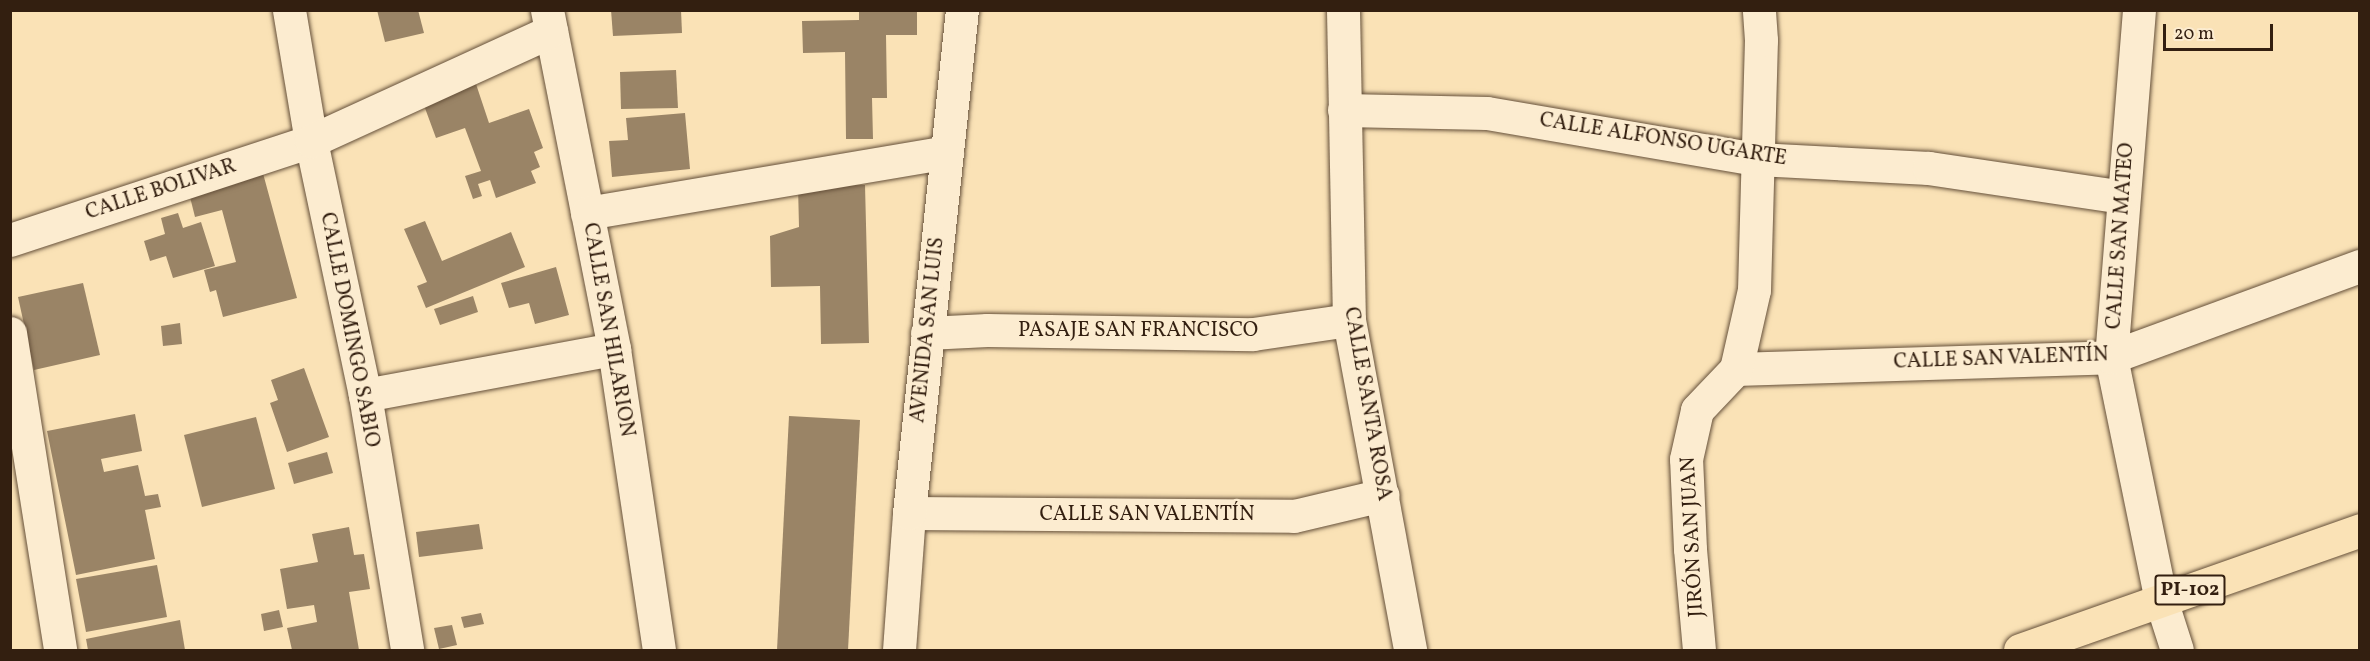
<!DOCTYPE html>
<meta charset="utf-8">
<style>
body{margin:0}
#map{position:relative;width:2370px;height:661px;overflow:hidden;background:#fae2b6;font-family:Vollkorn,serif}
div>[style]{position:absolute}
.building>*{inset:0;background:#9a8466}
.roads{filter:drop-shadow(0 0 2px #65503a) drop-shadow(0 0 2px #65503a)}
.minor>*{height:33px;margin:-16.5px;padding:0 16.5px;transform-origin:16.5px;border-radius:16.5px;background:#fcecd0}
.major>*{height:33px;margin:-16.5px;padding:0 16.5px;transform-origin:16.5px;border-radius:16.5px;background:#fae2b6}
span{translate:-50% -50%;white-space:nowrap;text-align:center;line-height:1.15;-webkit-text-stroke:4.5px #fcecd0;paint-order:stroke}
.shield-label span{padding:2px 4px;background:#fcecd0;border:2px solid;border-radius:4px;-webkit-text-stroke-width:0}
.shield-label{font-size:20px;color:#331f10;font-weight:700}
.street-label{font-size:21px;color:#331f10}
.frame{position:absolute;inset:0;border:12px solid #331f10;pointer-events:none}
.scale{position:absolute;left:2163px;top:24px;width:110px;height:27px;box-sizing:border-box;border:3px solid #331f10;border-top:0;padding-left:8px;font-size:18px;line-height:21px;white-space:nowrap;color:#331f10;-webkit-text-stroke:4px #fcecd0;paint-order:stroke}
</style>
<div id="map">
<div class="building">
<div style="clip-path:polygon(377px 10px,418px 10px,424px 33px,385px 42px)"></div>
<div style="clip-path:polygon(611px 10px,681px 10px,682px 33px,613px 36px)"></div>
<div style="clip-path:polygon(859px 10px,917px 10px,917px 35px,886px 35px,887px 98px,872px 98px,873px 139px,846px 139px,845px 52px,803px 53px,802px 21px,859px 20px)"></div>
<div style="clip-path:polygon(676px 70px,678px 108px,621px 109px,620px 72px)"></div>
<div style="clip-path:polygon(475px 81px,489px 123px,529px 109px,543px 148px,534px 152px,540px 167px,531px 171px,536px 183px,496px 198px,490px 180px,478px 184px,482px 196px,473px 199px,465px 176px,481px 171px,465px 128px,436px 138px,422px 100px)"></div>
<div style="clip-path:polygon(685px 113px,690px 169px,612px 177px,609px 141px,628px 140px,626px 118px)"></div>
<div style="clip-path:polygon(261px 166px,297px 298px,223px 317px,216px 290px,210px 292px,204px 270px,236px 262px,222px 210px,195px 217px,189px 193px)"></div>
<div style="clip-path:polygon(865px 185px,869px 343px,821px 344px,820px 286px,771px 287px,770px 236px,799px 227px,798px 186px)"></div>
<div style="clip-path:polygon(178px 213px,183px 228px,201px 222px,215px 266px,173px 278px,166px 256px,150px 261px,144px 241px,165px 234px,161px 218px)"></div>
<div style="clip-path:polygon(425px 221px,442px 261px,511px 232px,525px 267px,426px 308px,417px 286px,427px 282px,404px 229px)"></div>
<div style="clip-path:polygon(556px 267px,569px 315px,535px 324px,529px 303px,509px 308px,501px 283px)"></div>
<div style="clip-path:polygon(83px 283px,100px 355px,34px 370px,18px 297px)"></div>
<div style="clip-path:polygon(473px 296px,478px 312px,440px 325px,434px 309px)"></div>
<div style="clip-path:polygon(180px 323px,182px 344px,163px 346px,161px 326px)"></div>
<div style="clip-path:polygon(304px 368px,329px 437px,287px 452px,270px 403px,278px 400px,271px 380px)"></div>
<div style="clip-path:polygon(135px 414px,142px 451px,101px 459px,104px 472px,138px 465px,145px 496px,158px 494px,161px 507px,145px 510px,155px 559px,76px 575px,47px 431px)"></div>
<div style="clip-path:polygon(789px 416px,860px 420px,848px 650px,777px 650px)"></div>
<div style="clip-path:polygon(256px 417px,275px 489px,202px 507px,184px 435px)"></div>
<div style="clip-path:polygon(327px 452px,333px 473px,294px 484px,288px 463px)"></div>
<div style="clip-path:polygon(479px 524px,483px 549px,419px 557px,416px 532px)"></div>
<div style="clip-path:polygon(349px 527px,354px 555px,364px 554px,370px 589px,349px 592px,359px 650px,292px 650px,287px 628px,317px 622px,314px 605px,287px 609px,280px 569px,318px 562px,312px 534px)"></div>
<div style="clip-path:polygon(157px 565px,167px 617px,86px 632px,76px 579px)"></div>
<div style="clip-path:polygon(279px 610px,283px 627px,264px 631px,261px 614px)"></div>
<div style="clip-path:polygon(481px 613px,484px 624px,464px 628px,461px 617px)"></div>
<div style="clip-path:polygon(180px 620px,185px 650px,88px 650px,86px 639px)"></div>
<div style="clip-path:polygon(452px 625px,457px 645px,439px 649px,434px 628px)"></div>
</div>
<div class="roads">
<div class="minor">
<div style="left:289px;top:10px;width:133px;rotate:80.5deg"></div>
<div style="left:311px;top:141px;width:260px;rotate:78deg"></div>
<div style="left:365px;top:395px;width:258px;rotate:80.6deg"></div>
<div style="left:547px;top:10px;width:346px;rotate:78.8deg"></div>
<div style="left:614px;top:349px;width:304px;rotate:81.5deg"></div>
<div style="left:1343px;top:10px;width:310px;rotate:88.9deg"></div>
<div style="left:1349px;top:320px;width:336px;rotate:79.5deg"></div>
<div style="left:2139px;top:10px;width:348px;rotate:94.6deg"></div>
<div style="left:2111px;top:357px;width:248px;rotate:78.4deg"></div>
<div style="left:2161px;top:600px;width:52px;rotate:72.3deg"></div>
<div style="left:1344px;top:110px;width:143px;rotate:1.2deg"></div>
<div style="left:1487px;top:113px;width:274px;rotate:9.7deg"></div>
<div style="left:1757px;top:159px;width:172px;rotate:3deg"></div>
<div style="left:1929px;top:168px;width:196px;rotate:8.5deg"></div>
<div style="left:587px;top:213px;width:365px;rotate:-9.6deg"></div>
<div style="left:10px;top:240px;width:317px;rotate:-18.2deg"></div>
<div style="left:311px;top:141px;width:264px;rotate:-24.6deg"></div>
<div style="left:10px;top:333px;width:321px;rotate:81deg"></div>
<div style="left:927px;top:333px;width:60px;rotate:-2.9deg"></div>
<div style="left:987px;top:330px;width:266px;rotate:0.9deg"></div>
<div style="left:1253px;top:334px;width:97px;rotate:-8.3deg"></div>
<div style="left:1736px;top:369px;width:375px;rotate:-1.8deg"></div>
<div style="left:2111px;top:357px;width:265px;rotate:-20.1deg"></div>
<div style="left:365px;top:395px;width:253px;rotate:-10.5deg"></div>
<div style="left:909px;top:513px;width:385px;rotate:0.4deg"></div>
<div style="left:1294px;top:516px;width:91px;rotate:-13.3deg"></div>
<div style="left:899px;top:650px;width:137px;rotate:-85.8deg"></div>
<div style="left:909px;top:513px;width:506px;rotate:-83.99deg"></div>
<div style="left:1699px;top:650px;width:101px;rotate:-95.1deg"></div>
<div style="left:1690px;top:549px;width:90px;rotate:-92.5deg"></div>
<div style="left:1686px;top:459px;width:50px;rotate:-77.3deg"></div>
<div style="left:1697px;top:410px;width:57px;rotate:-46.4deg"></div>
<div style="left:1736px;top:369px;width:81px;rotate:-77.2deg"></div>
<div style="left:1754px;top:290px;width:250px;rotate:-88.4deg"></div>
<div style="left:1761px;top:40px;width:30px;rotate:-94deg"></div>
</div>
<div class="major">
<div style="left:2020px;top:650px;width:361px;rotate:-19.4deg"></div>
</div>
</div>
<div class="shield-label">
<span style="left:2190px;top:590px">PI-102</span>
</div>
<div class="street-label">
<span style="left:1663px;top:140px;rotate:9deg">CALLE ALFONSO UGARTE</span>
<span style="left:161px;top:190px;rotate:-18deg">CALLE BOLIVAR</span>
<span style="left:2121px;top:236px;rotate:-86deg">CALLE SAN MATEO</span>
<span style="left:349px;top:330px;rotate:79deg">CALLE DOMINGO SABIO</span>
<span style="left:608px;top:330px;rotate:80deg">CALLE SAN HILARION</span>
<span style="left:928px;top:330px;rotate:-84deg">AVENIDA SAN LUIS</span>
<span style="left:1138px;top:331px">PASAJE SAN FRANCISCO</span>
<span style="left:2001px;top:359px;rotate:-2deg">CALLE SAN VALENTÍN</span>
<span style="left:1367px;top:404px;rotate:80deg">CALLE SANTA ROSA</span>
<span style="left:1147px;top:515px">CALLE SAN VALENTÍN</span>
<span style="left:1693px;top:537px;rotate:-93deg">JIRÓN SAN JUAN</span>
</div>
<div class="frame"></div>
<div class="scale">20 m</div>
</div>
